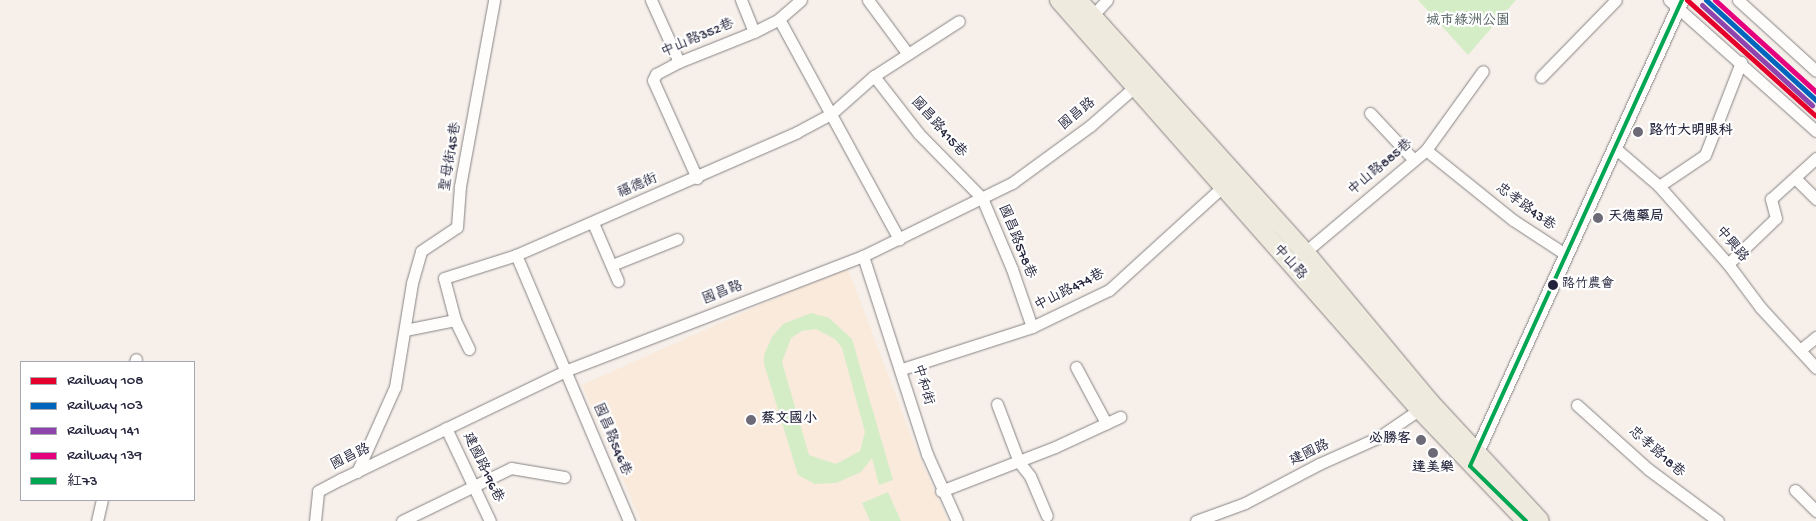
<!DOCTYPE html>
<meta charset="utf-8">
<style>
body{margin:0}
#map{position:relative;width:1816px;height:521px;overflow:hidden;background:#f7f0ea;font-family:"Gochi Hand","LXGW WenKai TC",sans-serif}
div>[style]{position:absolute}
.built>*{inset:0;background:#f9eadc}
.green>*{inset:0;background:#d5edc7}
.roads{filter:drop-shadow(0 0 1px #868385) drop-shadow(0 0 1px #868385)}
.minor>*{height:11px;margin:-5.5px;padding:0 5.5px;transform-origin:5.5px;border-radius:5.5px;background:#fefdfc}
.tertiary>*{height:14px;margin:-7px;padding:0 7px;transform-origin:7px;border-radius:7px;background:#fefdfc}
.primary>*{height:18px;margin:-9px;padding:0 9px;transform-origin:9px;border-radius:9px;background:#eeebde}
.bus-1>*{height:4px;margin:-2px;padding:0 2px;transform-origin:2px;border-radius:2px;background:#00a651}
.rail-1>*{height:5px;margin:-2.5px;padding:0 2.5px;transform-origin:2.5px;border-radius:2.5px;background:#e4002b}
.rail-2>*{height:5px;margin:-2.5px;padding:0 2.5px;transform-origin:2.5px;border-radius:2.5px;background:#0065bd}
.rail-3>*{height:5px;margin:-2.5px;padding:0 2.5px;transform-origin:2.5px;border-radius:2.5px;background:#8e44ad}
.rail-4>*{height:5px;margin:-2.5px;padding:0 2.5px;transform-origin:2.5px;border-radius:2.5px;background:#e5007d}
.dots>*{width:14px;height:14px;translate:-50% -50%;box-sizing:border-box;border:2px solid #fff;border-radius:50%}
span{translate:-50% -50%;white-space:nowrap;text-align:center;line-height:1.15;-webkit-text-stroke:4.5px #fff;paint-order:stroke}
.bus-label{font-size:13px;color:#22223b}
.left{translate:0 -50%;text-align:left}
.park-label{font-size:14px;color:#4f5e5d}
.street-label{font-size:14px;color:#22223b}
.poi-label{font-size:14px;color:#22223b;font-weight:700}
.right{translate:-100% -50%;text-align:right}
.legend{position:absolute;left:20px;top:361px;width:175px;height:140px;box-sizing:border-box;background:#fff;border:1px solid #a7a7b1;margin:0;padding:6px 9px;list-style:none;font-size:15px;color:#22223b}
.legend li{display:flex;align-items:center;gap:10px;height:25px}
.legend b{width:25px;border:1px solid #a7a7b1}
</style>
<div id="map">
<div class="built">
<div style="clip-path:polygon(847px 266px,918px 454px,948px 521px,641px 521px,582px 385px)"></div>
</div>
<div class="green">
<div style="clip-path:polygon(1418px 0,1516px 0,1468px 55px)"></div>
<div style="clip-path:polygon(evenodd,811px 313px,829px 318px,852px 339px,893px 480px,879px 485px,872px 458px,861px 472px,836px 483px,815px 484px,798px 475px,764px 364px,764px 355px,772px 337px,783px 324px,811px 313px,816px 329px,835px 339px,842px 348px,865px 432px,860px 451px,836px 464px,809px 455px,782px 362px,791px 338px,802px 331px,816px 329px)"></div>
<div style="clip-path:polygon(888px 492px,901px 521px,870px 521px,862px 503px)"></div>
</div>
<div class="roads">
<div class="minor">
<div style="left:651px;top:0;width:68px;rotate:65.7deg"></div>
<div style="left:868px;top:0;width:67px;rotate:53.5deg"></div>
<div style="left:1669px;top:0;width:197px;rotate:41.7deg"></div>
<div style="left:1738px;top:0;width:105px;rotate:42.3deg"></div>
<div style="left:1092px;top:16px;width:22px;rotate:-47deg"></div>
<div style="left:779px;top:19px;width:251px;rotate:61.4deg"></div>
<div style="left:754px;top:32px;width:28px;rotate:-27deg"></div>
<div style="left:779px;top:19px;width:29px;rotate:-41deg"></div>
<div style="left:874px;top:76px;width:73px;rotate:52.2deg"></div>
<div style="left:919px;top:134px;width:90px;rotate:45.5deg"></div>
<div style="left:982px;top:198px;width:77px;rotate:67.1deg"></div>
<div style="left:1012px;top:269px;width:61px;rotate:71deg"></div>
<div style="left:1541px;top:77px;width:107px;rotate:-45.8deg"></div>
<div style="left:1370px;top:113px;width:64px;rotate:46.9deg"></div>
<div style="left:1615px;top:148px;width:58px;rotate:40.8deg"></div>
<div style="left:1659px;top:186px;width:104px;rotate:48.5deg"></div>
<div style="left:1728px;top:264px;width:54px;rotate:53.3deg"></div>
<div style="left:1760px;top:307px;width:83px;rotate:47.4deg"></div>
<div style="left:1426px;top:150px;width:112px;rotate:38.8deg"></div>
<div style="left:1513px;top:220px;width:62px;rotate:33.2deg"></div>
<div style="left:697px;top:178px;width:107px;rotate:-114.2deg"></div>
<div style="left:653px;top:80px;width:7px;rotate:-63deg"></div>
<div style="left:656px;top:74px;width:26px;rotate:-28deg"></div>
<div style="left:679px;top:62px;width:81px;rotate:-21.8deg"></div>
<div style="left:754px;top:32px;width:35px;rotate:-112deg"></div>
<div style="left:1795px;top:178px;width:30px;rotate:45deg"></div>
<div style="left:1659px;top:186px;width:55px;rotate:-34deg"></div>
<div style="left:1705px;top:155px;width:100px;rotate:-68.8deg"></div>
<div style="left:593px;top:223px;width:63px;rotate:66.7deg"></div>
<div style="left:1305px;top:252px;width:158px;rotate:-40.1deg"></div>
<div style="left:1426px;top:150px;width:97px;rotate:-54.2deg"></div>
<div style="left:863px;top:256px;width:208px;rotate:72.1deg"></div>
<div style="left:927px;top:454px;width:73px;rotate:65.9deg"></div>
<div style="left:1728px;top:264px;width:66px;rotate:-43.8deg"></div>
<div style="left:1776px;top:218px;width:20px;rotate:-105deg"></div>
<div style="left:1771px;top:199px;width:61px;rotate:-42.3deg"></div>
<div style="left:612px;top:265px;width:70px;rotate:-21.8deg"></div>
<div style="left:405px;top:330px;width:51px;rotate:-11.3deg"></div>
<div style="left:469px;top:349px;width:32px;rotate:-116deg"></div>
<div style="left:455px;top:320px;width:43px;rotate:-104.7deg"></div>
<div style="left:444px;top:278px;width:76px;rotate:-17.7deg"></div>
<div style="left:1800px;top:350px;width:21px;rotate:-39deg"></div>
<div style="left:135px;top:362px;width:3px;rotate:-72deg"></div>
<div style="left:1076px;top:367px;width:64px;rotate:61.8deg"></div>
<div style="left:902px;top:369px;width:137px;rotate:-17.9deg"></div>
<div style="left:1032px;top:327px;width:85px;rotate:-25.7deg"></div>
<div style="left:1109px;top:290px;width:153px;rotate:-42.3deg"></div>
<div style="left:997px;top:404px;width:62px;rotate:69.2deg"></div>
<div style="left:1019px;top:462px;width:18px;rotate:52deg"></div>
<div style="left:1030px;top:476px;width:43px;rotate:67deg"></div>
<div style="left:1577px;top:405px;width:96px;rotate:42deg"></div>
<div style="left:1648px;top:469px;width:87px;rotate:36.6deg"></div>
<div style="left:446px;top:428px;width:103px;rotate:64.7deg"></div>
<div style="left:357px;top:472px;width:93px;rotate:-65.9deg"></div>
<div style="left:395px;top:387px;width:105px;rotate:-80.7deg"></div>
<div style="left:412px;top:283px;width:33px;rotate:-74deg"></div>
<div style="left:421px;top:251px;width:43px;rotate:-33.7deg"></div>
<div style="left:457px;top:227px;width:41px;rotate:-85.8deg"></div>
<div style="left:460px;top:186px;width:189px;rotate:-79.6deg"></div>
<div style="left:1795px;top:490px;width:30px;rotate:45deg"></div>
<div style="left:941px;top:491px;width:122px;rotate:-21.1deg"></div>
<div style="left:1055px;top:447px;width:72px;rotate:-24.8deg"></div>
<div style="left:97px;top:521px;width:22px;rotate:-77deg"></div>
<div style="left:315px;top:521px;width:30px;rotate:-84deg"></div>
<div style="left:318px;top:491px;width:26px;rotate:-28deg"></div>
<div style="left:341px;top:479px;width:249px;rotate:-25.7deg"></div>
<div style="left:565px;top:371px;width:319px;rotate:-21.1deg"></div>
<div style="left:863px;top:256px;width:166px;rotate:-26.1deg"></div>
<div style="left:1012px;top:183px;width:97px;rotate:-36.2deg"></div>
<div style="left:1090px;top:126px;width:67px;rotate:-41.3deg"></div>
<div style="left:402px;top:521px;width:121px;rotate:-25.9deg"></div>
<div style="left:511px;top:468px;width:54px;rotate:9.6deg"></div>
<div style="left:629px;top:521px;width:289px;rotate:-113deg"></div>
<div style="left:516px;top:255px;width:307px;rotate:-23.6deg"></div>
<div style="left:797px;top:132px;width:38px;rotate:-28deg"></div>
<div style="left:831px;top:114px;width:57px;rotate:-41.5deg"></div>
<div style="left:874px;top:76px;width:101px;rotate:-32.9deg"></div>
<div style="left:1196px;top:521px;width:52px;rotate:-20.2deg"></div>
<div style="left:1245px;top:503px;width:84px;rotate:-27.8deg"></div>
<div style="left:1319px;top:464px;width:66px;rotate:-24.2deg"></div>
<div style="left:1379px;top:437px;width:53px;rotate:-34.3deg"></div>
</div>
<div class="tertiary">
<div style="left:1473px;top:461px;width:506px;rotate:-65.61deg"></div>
</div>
<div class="primary">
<div style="left:1059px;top:0;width:546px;rotate:48.64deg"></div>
<div style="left:1420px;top:410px;width:153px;rotate:46.3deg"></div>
<div style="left:1078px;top:0;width:339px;rotate:48deg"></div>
<div style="left:1305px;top:252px;width:194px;rotate:50.2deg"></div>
<div style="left:1429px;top:401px;width:163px;rotate:47.2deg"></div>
</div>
</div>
<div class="bus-1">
<div style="left:1526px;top:521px;width:78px;rotate:-135.5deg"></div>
<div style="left:1470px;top:466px;width:512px;rotate:-65.54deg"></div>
</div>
<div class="rail-1">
<div style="left:1687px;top:0;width:173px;rotate:42deg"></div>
</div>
<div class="rail-2">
<div style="left:1706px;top:0;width:149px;rotate:42.3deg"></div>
</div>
<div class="rail-3">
<div style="left:1702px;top:5px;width:149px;rotate:42.3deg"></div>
</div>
<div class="rail-4">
<div style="left:1715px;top:0;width:137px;rotate:42.3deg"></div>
</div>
<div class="dots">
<div style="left:1638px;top:132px;background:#6d6a78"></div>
<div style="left:1598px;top:218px;background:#6d6a78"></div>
<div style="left:1553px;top:285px;background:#22223b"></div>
<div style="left:751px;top:420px;background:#6d6a78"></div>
<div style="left:1421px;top:440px;background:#6d6a78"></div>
<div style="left:1433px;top:453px;background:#6d6a78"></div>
</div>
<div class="bus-label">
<span class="left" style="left:1562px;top:285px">路竹農會</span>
</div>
<div class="park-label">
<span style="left:1468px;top:22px">城市綠洲公園</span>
</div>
<div class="street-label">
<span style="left:698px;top:39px;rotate:-23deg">中山路352巷</span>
<span style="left:1078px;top:115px;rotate:-39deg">國昌路</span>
<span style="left:938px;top:128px;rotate:48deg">國昌路415巷</span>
<span style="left:452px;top:157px;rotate:-81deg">聖母街45巷</span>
<span style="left:1381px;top:168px;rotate:-40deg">中山路885巷</span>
<span style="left:638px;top:187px;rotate:-23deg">福德街</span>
<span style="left:1525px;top:208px;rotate:36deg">忠孝路43巷</span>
<span style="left:1016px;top:242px;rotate:68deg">國昌路578巷</span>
<span style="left:1731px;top:245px;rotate:50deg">中興路</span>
<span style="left:1289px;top:263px;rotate:48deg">中山路</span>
<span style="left:1070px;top:291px;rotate:-27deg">中山路474巷</span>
<span style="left:723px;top:294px;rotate:-21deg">國昌路</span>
<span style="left:922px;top:385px;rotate:73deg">中和街</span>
<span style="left:611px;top:440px;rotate:67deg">國昌路546巷</span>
<span style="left:1656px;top:453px;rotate:41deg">忠孝路18巷</span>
<span style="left:1310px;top:454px;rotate:-25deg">建國路</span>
<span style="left:351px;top:458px;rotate:-26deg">國昌路</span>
<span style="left:482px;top:468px;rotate:64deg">建國路196巷</span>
</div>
<div class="poi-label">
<span class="left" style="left:1649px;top:132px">路竹大明眼科</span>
<span class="left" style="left:1608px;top:218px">天德藥局</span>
<span class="left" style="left:761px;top:420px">蔡文國小</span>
<span class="right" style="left:1411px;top:440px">必勝客</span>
<span style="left:1433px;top:469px">達美樂</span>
</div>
<ul class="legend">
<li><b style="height:6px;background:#e4002b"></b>Railway 108</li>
<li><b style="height:6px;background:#0065bd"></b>Railway 103</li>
<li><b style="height:6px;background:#8e44ad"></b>Railway 141</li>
<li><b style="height:6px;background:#e5007d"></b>Railway 139</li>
<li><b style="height:6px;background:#00a651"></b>紅73</li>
</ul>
</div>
